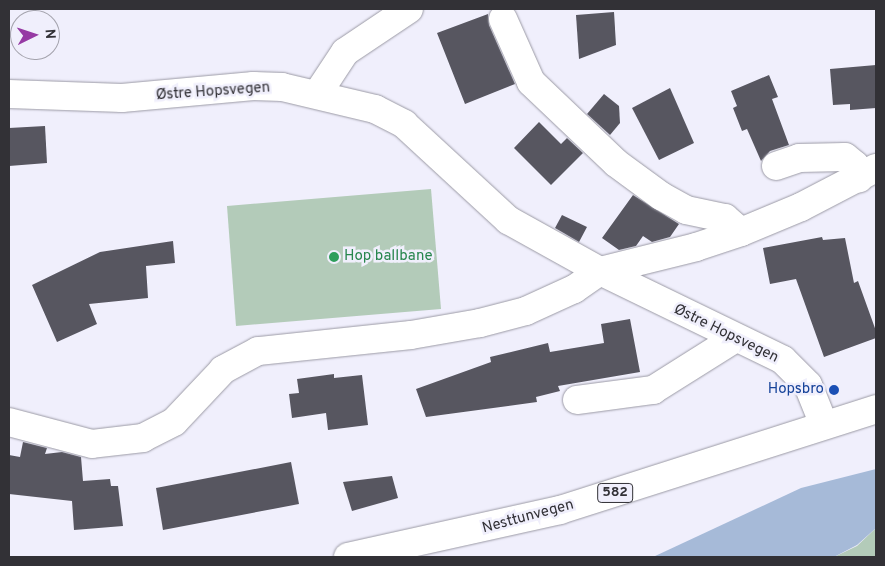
<!DOCTYPE html>
<meta charset="utf-8">
<style>
body{margin:0}
#map{position:relative;width:885px;height:566px;overflow:hidden;background:#f0effc;font-family:Overpass,sans-serif}
div>[style]{position:absolute}
.green>*{inset:0;background:#b3cbb9}
.water>*{inset:0;background:#a6bad8}
.building>*{inset:0;background:#575660}
.roads{filter:drop-shadow(0 0 1px #9b9aa5) drop-shadow(0 0 1px #9b9aa5)}
.minor>*{height:28px;margin:-14px;padding:0 14px;transform-origin:14px;border-radius:14px;background:#fff}
.major>*{height:28px;margin:-14px;padding:0 14px;transform-origin:14px;border-radius:14px;background:#fff}
.dots>*{width:14px;height:14px;translate:-50% -50%;box-sizing:border-box;border:2px solid #f0effc;border-radius:50%}
span{translate:-50% -50%;white-space:nowrap;text-align:center;line-height:1.15;-webkit-text-stroke:5px #f0effc;paint-order:stroke}
.shield-label span{padding:1px 4px;background:#f0effc;border:1px solid;border-radius:4px;-webkit-text-stroke-width:0}
.shield-label{font-size:14px;color:#323136;font-weight:700}
.street-label{font-size:15px;color:#323136}
.leisure-label{font-size:15px;color:#27864d}
.left{translate:0 -50%;text-align:left}
.transit-label{font-size:15px;color:#164399}
.right{translate:-100% -50%;text-align:right}
.frame{position:absolute;inset:0;border:10px solid #323136;pointer-events:none}
.north{position:absolute;left:10px;top:10px;width:50px;height:50px;box-sizing:border-box;background:#f0effc;border:1px solid #a4a3ad;border-radius:50%;rotate:86deg;font-size:14px;font-weight:700;line-height:20px;text-align:center;color:#323136}
.north::after{content:'';display:block;margin:auto;width:18px;height:22px;background:#963aa4;clip-path:polygon(50% 0,100% 100%,50% 72%,0 100%)}
</style>
<div id="map">
<div class="green">
<div style="clip-path:polygon(431px 189px,441px 309px,236px 326px,227px 206px)"></div>
<div style="clip-path:polygon(876px 528px,876px 557px,834px 557px,857px 546px)"></div>
</div>
<div class="water">
<div style="clip-path:polygon(876px 469px,876px 528px,857px 545px,834px 557px,653px 557px,801px 488px)"></div>
</div>
<div class="building">
<div style="clip-path:polygon(614px 12px,616px 45px,579px 59px,576px 15px)"></div>
<div style="clip-path:polygon(488px 14px,489px 25px,515px 84px,465px 104px,437px 33px)"></div>
<div style="clip-path:polygon(876px 65px,876px 108px,850px 110px,850px 104px,833px 105px,830px 69px)"></div>
<div style="clip-path:polygon(769px 75px,778px 97px,772px 99px,789px 145px,770px 151px,761px 161px,747px 129px,742px 131px,733px 108px,737px 106px,731px 91px)"></div>
<div style="clip-path:polygon(670px 88px,694px 143px,659px 160px,632px 108px)"></div>
<div style="clip-path:polygon(604px 94px,619px 106px,620px 123px,610px 135px,587px 114px)"></div>
<div style="clip-path:polygon(539px 122px,561px 144px,567px 138px,583px 153px,551px 185px,514px 148px)"></div>
<div style="clip-path:polygon(45px 126px,47px 163px,9px 166px,9px 128px)"></div>
<div style="clip-path:polygon(633px 195px,679px 224px,670px 237px,652px 242px,643px 236px,636px 246px,619px 250px,602px 238px)"></div>
<div style="clip-path:polygon(562px 215px,587px 227px,579px 242px,555px 228px)"></div>
<div style="clip-path:polygon(822px 237px,823px 240px,845px 238px,854px 283px,858px 281px,876px 331px,876px 338px,824px 357px,796px 279px,770px 284px,763px 248px)"></div>
<div style="clip-path:polygon(173px 241px,175px 263px,146px 266px,148px 298px,89px 304px,97px 324px,57px 342px,32px 285px,100px 252px)"></div>
<div style="clip-path:polygon(630px 319px,640px 372px,558px 386px,560px 391px,536px 397px,537px 402px,426px 417px,416px 389px,491px 362px,490px 357px,548px 343px,550px 352px,604px 343px,601px 324px)"></div>
<div style="clip-path:polygon(334px 374px,334px 378px,362px 375px,368px 425px,328px 430px,326px 413px,292px 418px,289px 394px,299px 393px,297px 379px)"></div>
<div style="clip-path:polygon(23px 442px,47px 448px,45px 454px,62px 452px,81px 457px,83px 481px,110px 479px,111px 486px,118px 486px,123px 526px,74px 530px,72px 501px,9px 494px,9px 455px,20px 457px)"></div>
<div style="clip-path:polygon(291px 462px,299px 504px,163px 530px,156px 488px)"></div>
<div style="clip-path:polygon(392px 476px,398px 498px,352px 511px,343px 482px)"></div>
</div>
<div class="roads">
<div class="minor">
<div style="left:503px;top:19px;width:69px;rotate:66deg"></div>
<div style="left:531px;top:82px;width:117px;rotate:43.6deg"></div>
<div style="left:616px;top:163px;width:56px;rotate:36.3deg"></div>
<div style="left:661px;top:196px;width:29px;rotate:29deg"></div>
<div style="left:686px;top:210px;width:40px;rotate:12deg"></div>
<div style="left:725px;top:218px;width:21px;rotate:41deg"></div>
<div style="left:318px;top:93px;width:49px;rotate:-56.6deg"></div>
<div style="left:345px;top:52px;width:77px;rotate:-33.9deg"></div>
<div style="left:9px;top:94px;width:113px;rotate:2deg"></div>
<div style="left:122px;top:98px;width:132px;rotate:-5.2deg"></div>
<div style="left:253px;top:86px;width:29px;rotate:2deg"></div>
<div style="left:282px;top:87px;width:96px;rotate:13.3deg"></div>
<div style="left:375px;top:109px;width:33px;rotate:27deg"></div>
<div style="left:404px;top:124px;width:142px;rotate:42.7deg"></div>
<div style="left:508px;top:220px;width:105px;rotate:29deg"></div>
<div style="left:600px;top:271px;width:32px;rotate:145deg"></div>
<div style="left:574px;top:289px;width:53px;rotate:155.4deg"></div>
<div style="left:526px;top:311px;width:48px;rotate:165.4deg"></div>
<div style="left:480px;top:323px;width:70px;rotate:170.1deg"></div>
<div style="left:411px;top:335px;width:154px;rotate:174deg"></div>
<div style="left:258px;top:351px;width:40px;rotate:152deg"></div>
<div style="left:223px;top:370px;width:71px;rotate:133.3deg"></div>
<div style="left:174px;top:422px;width:35px;rotate:153deg"></div>
<div style="left:143px;top:438px;width:51px;rotate:173.3deg"></div>
<div style="left:92px;top:444px;width:86px;rotate:-165.2deg"></div>
<div style="left:776px;top:166px;width:24px;rotate:-19deg"></div>
<div style="left:799px;top:158px;width:46px;rotate:-1.2deg"></div>
<div style="left:845px;top:157px;width:13px;rotate:39deg"></div>
<div style="left:855px;top:165px;width:14px;rotate:73deg"></div>
<div style="left:600px;top:271px;width:99px;rotate:-14deg"></div>
<div style="left:696px;top:247px;width:47px;rotate:-18.4deg"></div>
<div style="left:741px;top:232px;width:65px;rotate:-22.6deg"></div>
<div style="left:801px;top:207px;width:85px;rotate:-27.5deg"></div>
<div style="left:600px;top:271px;width:203px;rotate:25.9deg"></div>
<div style="left:783px;top:360px;width:35px;rotate:45deg"></div>
<div style="left:808px;top:385px;width:43px;rotate:68.2deg"></div>
<div style="left:577px;top:400px;width:77px;rotate:-7.5deg"></div>
<div style="left:653px;top:390px;width:96px;rotate:-32.2deg"></div>
</div>
<div class="major">
<div style="left:348px;top:557px;width:217px;rotate:-12.5deg"></div>
<div style="left:560px;top:510px;width:332px;rotate:-17.7deg"></div>
</div>
</div>
<div class="dots">
<div style="left:334px;top:257px;background:#2e9e5b"></div>
<div style="left:834px;top:390px;background:#1a4fb4"></div>
</div>
<div class="shield-label">
<span style="left:615px;top:493px">582</span>
</div>
<div class="street-label">
<span style="left:213px;top:92px;rotate:-4deg">Østre Hopsvegen</span>
<span style="left:726px;top:334px;rotate:26deg">Østre Hopsvegen</span>
<span style="left:528px;top:517px;rotate:-15deg">Nesttunvegen</span>
</div>
<div class="leisure-label">
<span class="left" style="left:344px;top:257px">Hop ballbane</span>
</div>
<div class="transit-label">
<span class="right" style="left:824px;top:390px">Hopsbro</span>
</div>
<div class="frame"></div>
<div class="north">N</div>
</div>
